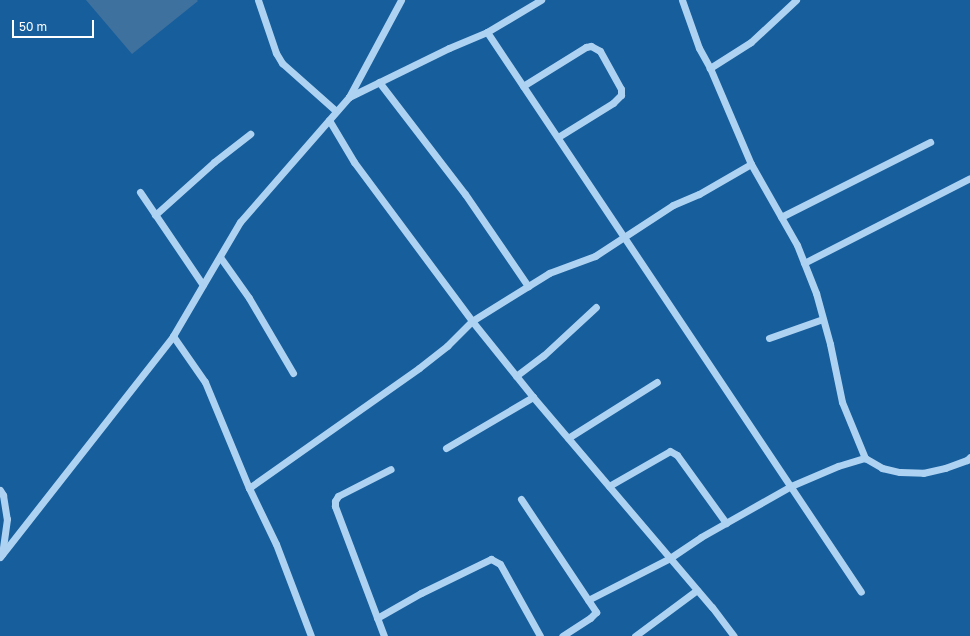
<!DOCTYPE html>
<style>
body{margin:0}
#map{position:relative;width:970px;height:636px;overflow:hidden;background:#175e9d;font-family:"Golos Text",sans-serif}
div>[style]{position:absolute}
.water>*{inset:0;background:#3f719e}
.minor>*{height:7px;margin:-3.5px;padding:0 3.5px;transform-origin:3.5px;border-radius:3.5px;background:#aed3f2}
span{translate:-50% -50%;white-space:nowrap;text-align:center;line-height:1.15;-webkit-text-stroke:4px #175e9d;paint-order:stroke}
.scale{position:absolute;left:12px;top:20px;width:82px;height:18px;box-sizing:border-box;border:2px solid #fff;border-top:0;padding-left:5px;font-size:12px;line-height:14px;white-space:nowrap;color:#fff;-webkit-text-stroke:3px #175e9d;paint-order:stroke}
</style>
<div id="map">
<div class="water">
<div style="clip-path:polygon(86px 0,197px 0,198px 1px,132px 54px)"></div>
</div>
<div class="minor">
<div style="left:258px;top:0;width:56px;rotate:71.2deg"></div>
<div style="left:276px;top:53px;width:12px;rotate:59deg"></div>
<div style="left:282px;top:63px;width:72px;rotate:41.6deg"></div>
<div style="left:682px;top:0;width:51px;rotate:70.5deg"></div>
<div style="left:699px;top:48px;width:23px;rotate:61deg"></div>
<div style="left:796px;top:0;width:62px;rotate:137deg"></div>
<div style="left:751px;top:42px;width:49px;rotate:147.6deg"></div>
<div style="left:710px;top:68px;width:104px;rotate:66.9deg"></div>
<div style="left:751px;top:164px;width:93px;rotate:60.4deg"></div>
<div style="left:797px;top:245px;width:52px;rotate:68.4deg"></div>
<div style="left:816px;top:293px;width:53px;rotate:74.6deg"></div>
<div style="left:830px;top:344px;width:59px;rotate:78.3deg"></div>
<div style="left:842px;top:402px;width:61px;rotate:67.7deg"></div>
<div style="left:487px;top:32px;width:673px;rotate:56.26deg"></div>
<div style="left:379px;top:82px;width:141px;rotate:52.5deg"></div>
<div style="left:465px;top:194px;width:112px;rotate:55.6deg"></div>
<div style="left:523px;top:86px;width:74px;rotate:-31.8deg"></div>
<div style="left:586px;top:47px;width:5px;rotate:-11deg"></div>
<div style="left:591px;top:46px;width:10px;rotate:29deg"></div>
<div style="left:600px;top:51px;width:43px;rotate:61.1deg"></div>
<div style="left:621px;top:89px;width:6px;rotate:90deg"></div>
<div style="left:621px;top:95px;width:11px;rotate:135deg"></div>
<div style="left:613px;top:103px;width:65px;rotate:148.3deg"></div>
<div style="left:349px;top:97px;width:111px;rotate:-26.1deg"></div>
<div style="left:449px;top:48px;width:41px;rotate:-22.8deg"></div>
<div style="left:487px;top:32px;width:63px;rotate:-30.7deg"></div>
<div style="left:329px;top:120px;width:49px;rotate:59.2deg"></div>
<div style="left:354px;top:162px;width:198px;rotate:53.4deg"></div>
<div style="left:472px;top:321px;width:97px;rotate:51.2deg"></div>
<div style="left:533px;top:397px;width:276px;rotate:49.6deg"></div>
<div style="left:712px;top:607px;width:36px;rotate:53deg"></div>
<div style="left:140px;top:192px;width:112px;rotate:55.9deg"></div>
<div style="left:155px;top:215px;width:79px;rotate:-41.9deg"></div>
<div style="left:214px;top:162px;width:46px;rotate:-37.9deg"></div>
<div style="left:781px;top:217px;width:167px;rotate:-26.7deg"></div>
<div style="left:220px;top:257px;width:50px;rotate:54.7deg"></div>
<div style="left:249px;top:298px;width:87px;rotate:59.6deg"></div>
<div style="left:804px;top:263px;width:186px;rotate:-27.1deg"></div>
<div style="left:173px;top:336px;width:56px;rotate:55.2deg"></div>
<div style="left:205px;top:382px;width:115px;rotate:67.5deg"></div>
<div style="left:249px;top:488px;width:62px;rotate:64.3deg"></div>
<div style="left:276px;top:544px;width:98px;rotate:69.2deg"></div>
<div style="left:769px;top:338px;width:57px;rotate:-19.4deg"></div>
<div style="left:516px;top:376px;width:34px;rotate:-37deg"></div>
<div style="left:543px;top:356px;width:72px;rotate:-42.8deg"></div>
<div style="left:568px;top:438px;width:105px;rotate:-32.2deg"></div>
<div style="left:446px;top:448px;width:101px;rotate:-30.4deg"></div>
<div style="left:609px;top:486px;width:70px;rotate:-29.8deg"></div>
<div style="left:670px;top:451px;width:8px;rotate:30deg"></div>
<div style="left:677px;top:455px;width:84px;rotate:54.2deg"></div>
<div style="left:249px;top:488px;width:208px;rotate:-35.2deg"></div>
<div style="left:419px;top:368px;width:36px;rotate:-38deg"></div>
<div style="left:447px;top:346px;width:35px;rotate:-45deg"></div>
<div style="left:472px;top:321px;width:91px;rotate:-31.9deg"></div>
<div style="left:549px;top:273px;width:49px;rotate:-20.3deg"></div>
<div style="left:595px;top:256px;width:93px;rotate:-33.2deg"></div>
<div style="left:673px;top:205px;width:28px;rotate:-23deg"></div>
<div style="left:699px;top:194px;width:60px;rotate:-30deg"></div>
<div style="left:0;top:490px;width:6px;rotate:59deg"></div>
<div style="left:3px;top:495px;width:24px;rotate:81deg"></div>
<div style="left:7px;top:519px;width:35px;rotate:98deg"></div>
<div style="left:521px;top:499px;width:136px;rotate:56.4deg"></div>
<div style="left:596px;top:612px;width:8px;rotate:135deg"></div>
<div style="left:590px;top:618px;width:33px;rotate:147deg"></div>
<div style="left:0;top:557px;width:281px;rotate:-51.9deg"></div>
<div style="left:173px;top:336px;width:132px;rotate:-59.6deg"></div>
<div style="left:240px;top:222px;width:166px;rotate:-48.9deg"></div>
<div style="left:349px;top:97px;width:110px;rotate:-61.8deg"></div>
<div style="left:588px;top:600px;width:92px;rotate:-27.1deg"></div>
<div style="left:670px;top:558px;width:37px;rotate:-34deg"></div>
<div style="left:701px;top:537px;width:103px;rotate:-29.5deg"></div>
<div style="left:791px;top:486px;width:51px;rotate:-23.1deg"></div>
<div style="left:838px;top:466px;width:28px;rotate:-17deg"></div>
<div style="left:865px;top:458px;width:20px;rotate:30deg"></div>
<div style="left:882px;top:468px;width:18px;rotate:13deg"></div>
<div style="left:900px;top:472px;width:23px;rotate:2deg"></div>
<div style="left:923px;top:473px;width:23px;rotate:-13deg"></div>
<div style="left:945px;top:468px;width:23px;rotate:-20deg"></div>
<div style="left:967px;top:460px;width:4px;rotate:-45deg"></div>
<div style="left:377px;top:618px;width:51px;rotate:-29.6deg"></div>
<div style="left:421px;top:593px;width:78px;rotate:-25.9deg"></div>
<div style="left:491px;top:559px;width:10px;rotate:29deg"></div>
<div style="left:500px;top:564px;width:82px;rotate:60.9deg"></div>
<div style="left:384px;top:636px;width:139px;rotate:-110.7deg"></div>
<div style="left:335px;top:506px;width:5px;rotate:-90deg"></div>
<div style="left:335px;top:501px;width:6px;rotate:-59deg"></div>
<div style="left:338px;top:496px;width:59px;rotate:-27deg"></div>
<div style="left:635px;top:636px;width:77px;rotate:-36.6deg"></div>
</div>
<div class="scale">50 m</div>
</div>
